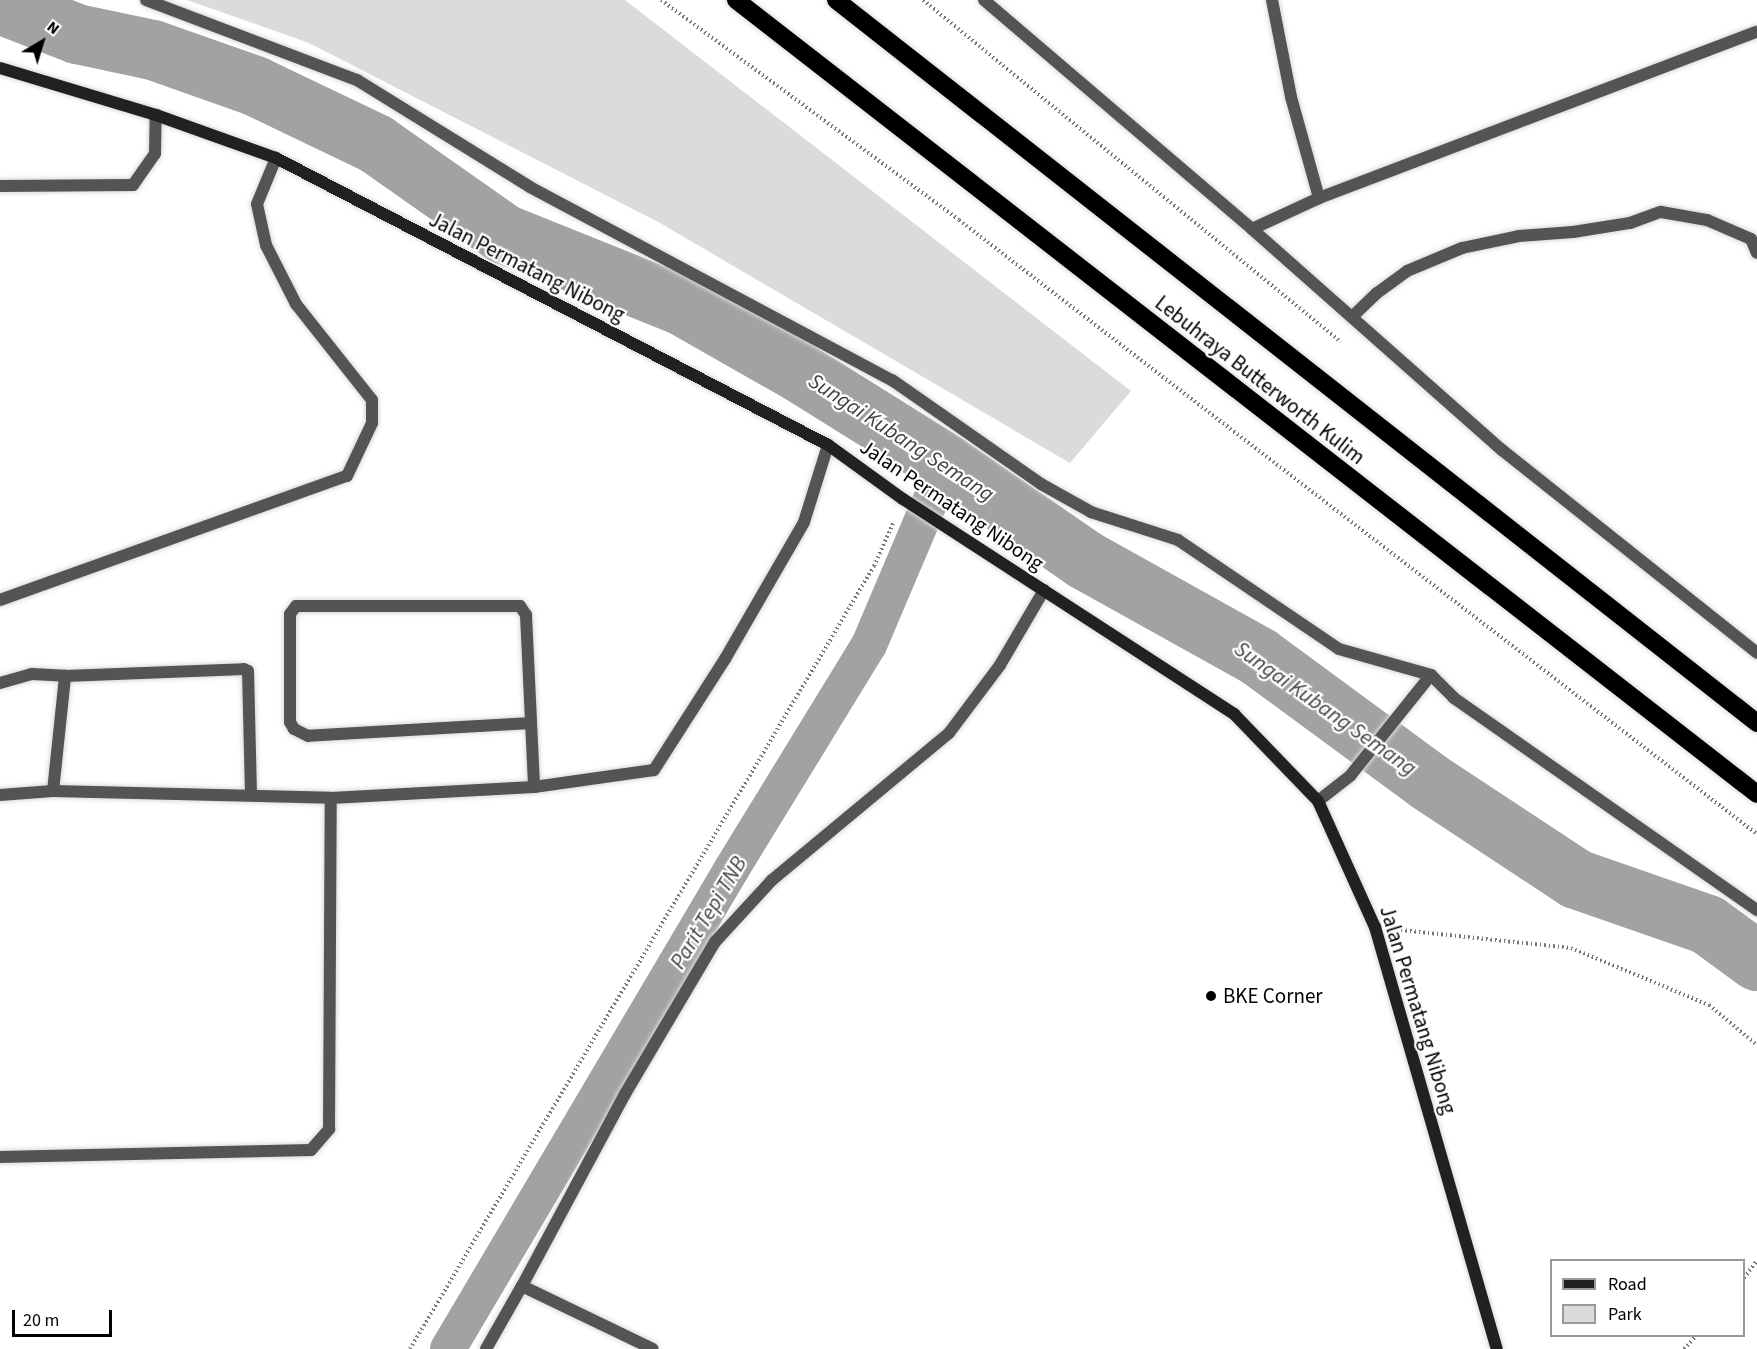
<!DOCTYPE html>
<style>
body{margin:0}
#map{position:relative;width:1757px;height:1349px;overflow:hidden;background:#fff;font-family:"Source Sans 3",sans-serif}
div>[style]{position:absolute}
.green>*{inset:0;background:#dbdbdb}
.canal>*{height:36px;margin:-18px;padding:0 18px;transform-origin:18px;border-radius:18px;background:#a2a2a2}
.river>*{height:60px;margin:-30px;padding:0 30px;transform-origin:30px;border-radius:30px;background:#a2a2a2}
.path>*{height:4px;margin-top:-2px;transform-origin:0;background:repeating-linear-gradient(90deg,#767676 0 1.5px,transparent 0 4.5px)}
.roads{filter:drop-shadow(0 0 2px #dbdbdb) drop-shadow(0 0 2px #dbdbdb)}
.service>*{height:12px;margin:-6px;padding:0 6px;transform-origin:6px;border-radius:6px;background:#545454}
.minor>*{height:12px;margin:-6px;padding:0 6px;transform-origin:6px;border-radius:6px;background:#545454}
.secondary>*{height:12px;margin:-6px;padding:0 6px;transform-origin:6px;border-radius:6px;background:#212121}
.motorway>*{height:18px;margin:-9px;padding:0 9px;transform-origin:9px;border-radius:9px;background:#000}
.dots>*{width:16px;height:16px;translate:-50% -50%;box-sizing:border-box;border:3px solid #fff;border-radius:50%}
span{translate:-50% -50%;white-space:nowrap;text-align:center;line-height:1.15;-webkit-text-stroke:4.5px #fff;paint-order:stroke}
.street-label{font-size:21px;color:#000}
.poi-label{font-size:21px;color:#000}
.left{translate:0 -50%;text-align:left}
.water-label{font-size:22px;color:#434343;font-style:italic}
.legend{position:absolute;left:1550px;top:1259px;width:195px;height:78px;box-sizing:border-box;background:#fff;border:2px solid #999;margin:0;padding:8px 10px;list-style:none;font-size:18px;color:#000}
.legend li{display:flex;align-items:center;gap:12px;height:30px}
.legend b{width:30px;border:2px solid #999}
.north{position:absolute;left:12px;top:12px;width:60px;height:60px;-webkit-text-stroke:4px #fff;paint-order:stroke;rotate:38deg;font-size:16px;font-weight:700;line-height:24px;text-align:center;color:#000}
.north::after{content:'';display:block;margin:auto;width:21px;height:27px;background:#000;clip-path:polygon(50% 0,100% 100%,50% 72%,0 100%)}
.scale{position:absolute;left:12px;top:1310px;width:100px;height:27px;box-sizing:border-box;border:3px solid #000;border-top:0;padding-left:8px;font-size:18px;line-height:21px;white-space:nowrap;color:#000;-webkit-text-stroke:4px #fff;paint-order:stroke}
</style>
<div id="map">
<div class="green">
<div style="clip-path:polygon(187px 0,625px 0,1131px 391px,1070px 463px,660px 223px,309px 43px)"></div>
</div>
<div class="canal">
<div style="left:448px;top:1349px;width:556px;rotate:-59.42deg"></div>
<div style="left:731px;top:870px;width:264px;rotate:-58.5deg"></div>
<div style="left:869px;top:645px;width:197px;rotate:-67deg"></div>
</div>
<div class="river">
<div style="left:0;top:4px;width:83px;rotate:21.3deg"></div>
<div style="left:77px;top:34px;width:78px;rotate:11.9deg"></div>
<div style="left:153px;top:50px;width:108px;rotate:19.4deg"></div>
<div style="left:255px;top:86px;width:134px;rotate:25.6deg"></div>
<div style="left:376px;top:144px;width:156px;rotate:35.1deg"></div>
<div style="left:504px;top:234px;width:191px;rotate:21.9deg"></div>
<div style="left:681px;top:305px;width:136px;rotate:29.6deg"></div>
<div style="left:799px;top:372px;width:173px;rotate:32deg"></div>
<div style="left:946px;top:464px;width:169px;rotate:34.6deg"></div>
<div style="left:1085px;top:560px;width:199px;rotate:29.1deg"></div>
<div style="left:1259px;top:657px;width:211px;rotate:36.3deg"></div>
<div style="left:1429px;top:782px;width:176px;rotate:33.4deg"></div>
<div style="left:1576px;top:879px;width:140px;rotate:19.2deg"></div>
<div style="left:1708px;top:925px;width:61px;rotate:36.3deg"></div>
</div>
<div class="path">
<div style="left:661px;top:0;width:370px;rotate:36.4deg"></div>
<div style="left:959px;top:220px;width:1007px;rotate:37.58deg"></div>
<div style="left:923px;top:0;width:540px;rotate:39.29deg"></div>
<div style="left:1401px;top:930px;width:171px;rotate:6deg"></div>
<div style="left:1571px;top:948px;width:149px;rotate:22.4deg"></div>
<div style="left:1709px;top:1005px;width:62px;rotate:39.8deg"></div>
<div style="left:1744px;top:1278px;width:21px;rotate:-53deg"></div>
<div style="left:410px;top:1349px;width:910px;rotate:-59.35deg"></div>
<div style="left:874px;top:566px;width:49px;rotate:-66deg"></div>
<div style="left:1684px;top:1349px;width:18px;rotate:-47deg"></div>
</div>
<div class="roads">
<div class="service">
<div style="left:1272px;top:0;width:99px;rotate:78.9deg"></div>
<div style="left:1291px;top:97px;width:105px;rotate:74.5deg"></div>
<div style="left:0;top:186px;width:133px;rotate:-0.4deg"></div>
<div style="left:133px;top:185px;width:38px;rotate:-55deg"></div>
<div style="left:155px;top:154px;width:39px;rotate:-89deg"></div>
<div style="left:0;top:600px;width:368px;rotate:-19.7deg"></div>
<div style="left:347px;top:476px;width:59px;rotate:-64.7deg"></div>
<div style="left:372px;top:423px;width:23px;rotate:-90deg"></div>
<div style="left:372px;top:400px;width:122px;rotate:-128.4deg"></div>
<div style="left:296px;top:304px;width:66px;rotate:-117deg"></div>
<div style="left:266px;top:245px;width:42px;rotate:-102.4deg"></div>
<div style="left:257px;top:204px;width:50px;rotate:-67.6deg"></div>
<div style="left:0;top:683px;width:33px;rotate:-16deg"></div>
<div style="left:32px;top:674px;width:33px;rotate:3deg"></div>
<div style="left:65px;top:676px;width:179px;rotate:-2.2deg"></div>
<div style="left:244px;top:669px;width:4px;rotate:27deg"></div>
<div style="left:248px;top:671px;width:124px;rotate:88.6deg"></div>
<div style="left:531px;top:723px;width:223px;rotate:176.7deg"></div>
<div style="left:308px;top:736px;width:16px;rotate:-153deg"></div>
<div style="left:294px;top:729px;width:8px;rotate:-120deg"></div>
<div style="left:290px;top:722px;width:108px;rotate:-90deg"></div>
<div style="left:290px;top:614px;width:10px;rotate:-53deg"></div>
<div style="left:296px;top:606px;width:224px"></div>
<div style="left:520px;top:606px;width:11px;rotate:56deg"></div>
<div style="left:526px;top:615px;width:172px;rotate:87.3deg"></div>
<div style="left:53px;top:791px;width:116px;rotate:-84deg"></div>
<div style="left:0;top:795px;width:53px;rotate:-4.3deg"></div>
<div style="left:53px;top:791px;width:278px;rotate:1.4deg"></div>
<div style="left:331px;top:798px;width:203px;rotate:-3.1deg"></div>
<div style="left:534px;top:787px;width:121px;rotate:-8.1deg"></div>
<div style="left:654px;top:770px;width:132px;rotate:-57.4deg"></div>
<div style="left:725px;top:659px;width:158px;rotate:-60deg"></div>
<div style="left:804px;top:522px;width:81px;rotate:-72.7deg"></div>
<div style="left:0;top:1157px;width:311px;rotate:-1.3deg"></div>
<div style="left:311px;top:1150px;width:28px;rotate:-49deg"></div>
<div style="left:329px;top:1129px;width:331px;rotate:-89.7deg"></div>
<div style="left:522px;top:1286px;width:145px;rotate:25.7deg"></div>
</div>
<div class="minor">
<div style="left:146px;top:0;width:226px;rotate:20.8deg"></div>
<div style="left:357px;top:80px;width:203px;rotate:31.7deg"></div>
<div style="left:530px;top:187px;width:410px;rotate:28.1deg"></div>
<div style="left:892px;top:380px;width:182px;rotate:34.9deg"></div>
<div style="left:1041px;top:484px;width:57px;rotate:29.2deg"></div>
<div style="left:1091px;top:512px;width:91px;rotate:17.8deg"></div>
<div style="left:1178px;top:540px;width:194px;rotate:34.1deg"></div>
<div style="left:1339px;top:649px;width:96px;rotate:15.8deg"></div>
<div style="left:1431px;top:675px;width:33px;rotate:45deg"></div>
<div style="left:1454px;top:698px;width:370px;rotate:35deg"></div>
<div style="left:984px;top:0;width:353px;rotate:40.5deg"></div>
<div style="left:1252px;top:229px;width:334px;rotate:41.5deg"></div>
<div style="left:1502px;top:450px;width:326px;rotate:38.5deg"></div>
<div style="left:1252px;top:229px;width:74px;rotate:-24.8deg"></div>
<div style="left:1319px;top:198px;width:468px;rotate:-20.8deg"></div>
<div style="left:1352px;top:317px;width:35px;rotate:-44deg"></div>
<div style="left:1377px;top:293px;width:37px;rotate:-36deg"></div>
<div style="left:1407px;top:271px;width:60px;rotate:-22.7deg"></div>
<div style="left:1462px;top:248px;width:58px;rotate:-11.9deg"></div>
<div style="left:1519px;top:236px;width:54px;rotate:-4.2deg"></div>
<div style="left:1573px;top:232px;width:58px;rotate:-9deg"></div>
<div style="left:1630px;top:223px;width:33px;rotate:-20deg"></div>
<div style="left:1661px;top:212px;width:47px;rotate:9.9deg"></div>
<div style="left:1707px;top:220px;width:48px;rotate:23.4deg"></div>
<div style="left:1751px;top:239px;width:15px;rotate:67deg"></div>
<div style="left:1318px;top:801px;width:41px;rotate:-38deg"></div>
<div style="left:1350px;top:776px;width:129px;rotate:-51.3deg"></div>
<div style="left:486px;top:1349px;width:73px;rotate:-60.3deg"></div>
<div style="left:522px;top:1286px;width:218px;rotate:-61.8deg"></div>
<div style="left:625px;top:1094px;width:177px;rotate:-59.4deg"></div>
<div style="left:715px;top:942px;width:84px;rotate:-47.4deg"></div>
<div style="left:772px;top:880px;width:230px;rotate:-39.7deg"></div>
<div style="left:949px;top:733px;width:85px;rotate:-53.1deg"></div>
<div style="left:1000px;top:665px;width:87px;rotate:-59.6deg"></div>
</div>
<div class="secondary">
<div style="left:0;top:68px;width:163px;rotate:16.8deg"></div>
<div style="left:156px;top:115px;width:127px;rotate:19.7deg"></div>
<div style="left:276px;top:158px;width:622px;rotate:27.47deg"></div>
<div style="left:828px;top:445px;width:92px;rotate:35.8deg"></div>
<div style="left:903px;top:499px;width:395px;rotate:33deg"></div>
<div style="left:1234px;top:714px;width:121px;rotate:46deg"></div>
<div style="left:1318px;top:801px;width:138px;rotate:65.7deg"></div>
<div style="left:1375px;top:927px;width:439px;rotate:73.9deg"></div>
</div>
<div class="motorway">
<div style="left:736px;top:0;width:1293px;rotate:37.87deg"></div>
<div style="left:836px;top:0;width:1171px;rotate:38.13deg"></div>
</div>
</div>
<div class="dots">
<div style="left:1211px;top:996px;background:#000"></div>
</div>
<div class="street-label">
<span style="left:527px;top:267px;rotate:27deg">Jalan Permatang Nibong</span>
<span style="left:1260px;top:380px;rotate:38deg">Lebuhraya Butterworth Kulim</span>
<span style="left:952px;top:505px;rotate:34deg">Jalan Permatang Nibong</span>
<span style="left:1418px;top:1010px;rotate:73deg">Jalan Permatang Nibong</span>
</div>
<div class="poi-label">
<span class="left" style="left:1223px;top:996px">BKE Corner</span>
</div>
<div class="water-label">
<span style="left:901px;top:438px;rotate:33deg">Sungai Kubang Semang</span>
<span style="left:1325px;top:709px;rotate:35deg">Sungai Kubang Semang</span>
<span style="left:709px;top:913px;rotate:-59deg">Parit Tepi TNB</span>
</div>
<ul class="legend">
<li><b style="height:8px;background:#212121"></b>Road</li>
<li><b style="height:16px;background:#dbdbdb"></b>Park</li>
</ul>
<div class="north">N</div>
<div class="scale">20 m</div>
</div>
